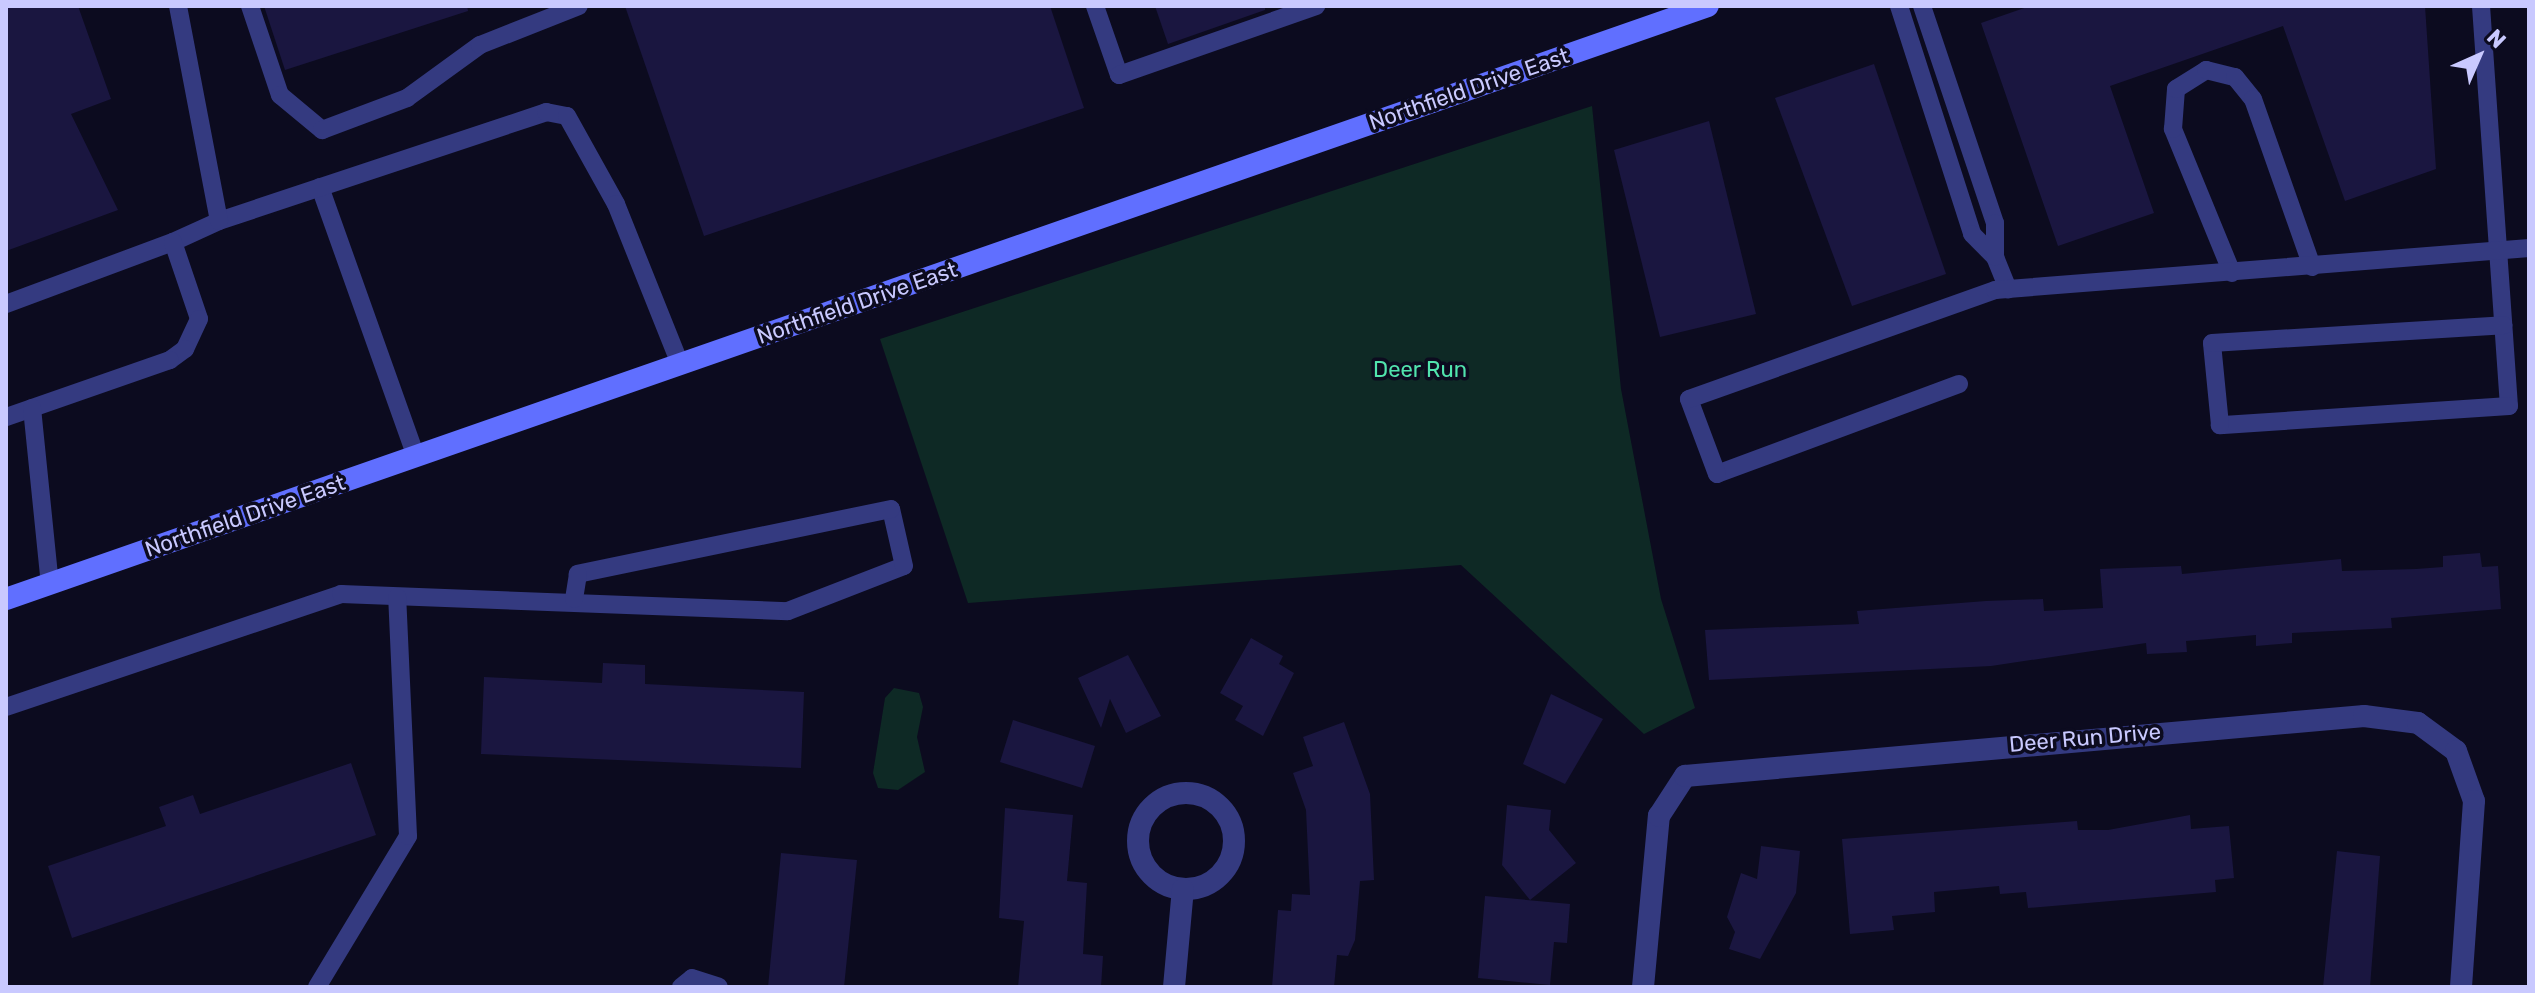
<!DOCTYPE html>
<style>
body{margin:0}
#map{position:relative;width:2535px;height:993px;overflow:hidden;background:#0c0b1f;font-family:Rubik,sans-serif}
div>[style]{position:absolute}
.green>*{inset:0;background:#0e2925}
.building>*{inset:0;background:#1a1640}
.service>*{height:18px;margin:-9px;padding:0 9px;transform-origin:9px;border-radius:9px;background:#343a80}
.minor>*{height:22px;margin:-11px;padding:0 11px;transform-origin:11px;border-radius:11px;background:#343a80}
.minor>.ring{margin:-11px;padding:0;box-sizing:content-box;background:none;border:22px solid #343a80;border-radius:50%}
.secondary>*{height:22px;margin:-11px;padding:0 11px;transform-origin:11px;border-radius:11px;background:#606fff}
span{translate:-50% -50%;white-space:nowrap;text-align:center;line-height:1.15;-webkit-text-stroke:7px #0c0b1f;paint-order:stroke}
.street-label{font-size:22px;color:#c9c9ff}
.park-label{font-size:22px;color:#51e3ad}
.frame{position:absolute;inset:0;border:8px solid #c9c9ff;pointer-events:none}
.north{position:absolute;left:2439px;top:16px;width:80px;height:80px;-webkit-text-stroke:6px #0c0b1f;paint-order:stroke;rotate:45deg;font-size:22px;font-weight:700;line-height:32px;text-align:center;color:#c9c9ff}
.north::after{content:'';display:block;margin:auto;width:28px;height:36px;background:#c9c9ff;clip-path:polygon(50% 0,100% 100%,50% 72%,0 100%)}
</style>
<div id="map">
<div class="green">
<div style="clip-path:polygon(1592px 106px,1621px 389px,1661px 599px,1695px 708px,1644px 734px,1461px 565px,968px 603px,880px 339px)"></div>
<div style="clip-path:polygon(894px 688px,919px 693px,923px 707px,917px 737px,925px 772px,898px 790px,878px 788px,873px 773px,885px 698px)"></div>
</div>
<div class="building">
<div style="clip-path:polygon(6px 6px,78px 6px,111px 99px,71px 114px,118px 210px,6px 251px)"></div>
<div style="clip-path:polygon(264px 6px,467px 6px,468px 11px,285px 70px)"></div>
<div style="clip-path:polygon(625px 6px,1050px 6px,1084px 108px,704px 236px)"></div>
<div style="clip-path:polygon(1155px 6px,1265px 6px,1265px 10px,1168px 44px)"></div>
<div style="clip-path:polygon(2030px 6px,2425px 6px,2436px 169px,2345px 201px,2283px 26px,2110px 86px,2154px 213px,2058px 246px,1981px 23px)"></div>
<div style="clip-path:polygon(1874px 64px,1946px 274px,1852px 306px,1775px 98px)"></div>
<div style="clip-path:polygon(1709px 121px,1756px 314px,1660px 337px,1614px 150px)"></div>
<div style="clip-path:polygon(2480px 553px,2482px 567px,2498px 566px,2501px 609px,2391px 618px,2392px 628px,2292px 633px,2292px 643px,2256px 646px,2256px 635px,2186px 641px,2187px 652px,2147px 654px,2146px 643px,1991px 666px,1709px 680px,1705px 630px,1859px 624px,1857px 611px,1986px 601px,2043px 599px,2044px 611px,2103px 608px,2100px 569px,2181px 566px,2182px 574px,2341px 559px,2342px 571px,2416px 569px,2443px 567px,2443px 556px)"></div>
<div style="clip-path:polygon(1251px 638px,1283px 656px,1279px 664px,1294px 673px,1263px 736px,1235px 720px,1243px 706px,1220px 693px)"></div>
<div style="clip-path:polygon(1128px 655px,1161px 716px,1126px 733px,1110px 699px,1101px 728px,1078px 678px)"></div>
<div style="clip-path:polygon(603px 663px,645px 665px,645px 684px,804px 692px,801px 768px,481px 754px,484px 677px,602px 683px)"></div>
<div style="clip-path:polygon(1551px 694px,1603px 719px,1565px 784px,1523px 764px)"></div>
<div style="clip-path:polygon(1013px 720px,1095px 746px,1082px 788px,1000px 762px)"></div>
<div style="clip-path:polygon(1344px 722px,1370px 794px,1374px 880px,1360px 881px,1355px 940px,1348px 956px,1337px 955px,1334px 987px,1272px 987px,1278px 910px,1291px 911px,1292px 894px,1310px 895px,1306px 810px,1293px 773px,1313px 766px,1303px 737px)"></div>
<div style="clip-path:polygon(351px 763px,376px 835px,72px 938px,48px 866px,166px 826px,159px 807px,193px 795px,200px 814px)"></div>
<div style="clip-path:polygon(1507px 805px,1551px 810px,1549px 830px,1576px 863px,1530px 900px,1502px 865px)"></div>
<div style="clip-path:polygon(1005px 808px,1073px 815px,1067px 881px,1087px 883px,1083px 954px,1103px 956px,1101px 987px,1018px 987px,1024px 921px,999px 918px)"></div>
<div style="clip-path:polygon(2190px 815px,2191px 829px,2229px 826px,2234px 878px,2215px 880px,2216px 892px,2028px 908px,2026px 892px,2000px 894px,1999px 886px,1934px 892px,1935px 912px,1892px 916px,1894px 930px,1850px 934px,1842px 839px,2077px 821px,2078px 830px,2108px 830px)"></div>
<div style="clip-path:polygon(1761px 846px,1800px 851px,1796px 893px,1760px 959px,1729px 949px,1735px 932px,1727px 917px,1741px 873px,1757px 879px)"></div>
<div style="clip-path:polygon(2337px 851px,2380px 856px,2370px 987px,2323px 987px)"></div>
<div style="clip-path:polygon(781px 853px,857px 860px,844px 987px,768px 987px)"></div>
<div style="clip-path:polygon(1485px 896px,1570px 904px,1567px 943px,1554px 942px,1550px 985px,1478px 978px)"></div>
</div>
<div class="service">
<div style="left:250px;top:6px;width:94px;rotate:71.4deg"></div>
<div style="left:280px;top:95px;width:55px;rotate:39.8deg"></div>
<div style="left:322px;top:130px;width:91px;rotate:-20.6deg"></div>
<div style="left:407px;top:98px;width:90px;rotate:-36deg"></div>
<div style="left:480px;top:45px;width:106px;rotate:-21.5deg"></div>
<div style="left:1095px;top:6px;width:73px;rotate:70.8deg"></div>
<div style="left:1119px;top:75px;width:209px;rotate:-19.3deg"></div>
<div style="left:1899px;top:6px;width:239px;rotate:72.2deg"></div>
<div style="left:1972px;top:234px;width:33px;rotate:45deg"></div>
<div style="left:1995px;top:257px;width:35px;rotate:68deg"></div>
<div style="left:1922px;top:6px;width:229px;rotate:71.4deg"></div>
<div style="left:1995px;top:223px;width:34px;rotate:90deg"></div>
<div style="left:2481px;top:6px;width:401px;rotate:86deg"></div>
<div style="left:2509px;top:406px;width:290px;rotate:176.2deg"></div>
<div style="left:2220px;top:425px;width:82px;rotate:-95.6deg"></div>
<div style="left:2212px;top:343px;width:292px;rotate:-3.5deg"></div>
<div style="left:320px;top:187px;width:287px;rotate:70.4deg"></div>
<div style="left:219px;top:221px;width:345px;rotate:-18.4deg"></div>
<div style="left:546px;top:112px;width:21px;rotate:11deg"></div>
<div style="left:567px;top:116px;width:101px;rotate:60.9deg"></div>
<div style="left:616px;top:204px;width:172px;rotate:68.2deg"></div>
<div style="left:173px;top:242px;width:51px;rotate:-24.5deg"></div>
<div style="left:219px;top:221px;width:219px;rotate:-100.8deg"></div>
<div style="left:2232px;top:273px;width:156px;rotate:-112.3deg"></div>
<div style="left:2173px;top:129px;width:40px;rotate:-85.7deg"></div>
<div style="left:2176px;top:89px;width:36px;rotate:-32deg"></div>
<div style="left:2206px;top:70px;width:30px;rotate:14deg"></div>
<div style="left:2235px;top:77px;width:28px;rotate:51deg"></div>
<div style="left:2253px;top:99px;width:178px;rotate:70.6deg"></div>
<div style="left:6px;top:304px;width:178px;rotate:-20.4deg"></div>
<div style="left:173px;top:242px;width:81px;rotate:71.3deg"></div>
<div style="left:199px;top:319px;width:33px;rotate:115deg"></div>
<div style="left:185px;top:349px;width:19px;rotate:144deg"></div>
<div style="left:170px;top:360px;width:174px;rotate:160.8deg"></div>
<div style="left:1959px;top:384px;width:258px;rotate:159.6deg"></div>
<div style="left:1717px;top:474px;width:80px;rotate:-110.5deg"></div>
<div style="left:1689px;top:399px;width:325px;rotate:-19.6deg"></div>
<div style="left:1995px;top:290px;width:536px;rotate:-4.5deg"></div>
<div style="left:32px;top:408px;width:177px;rotate:84.2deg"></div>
<div style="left:6px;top:707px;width:354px;rotate:-18.6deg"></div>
<div style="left:341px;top:594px;width:447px;rotate:2.2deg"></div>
<div style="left:788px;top:611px;width:124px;rotate:-21.2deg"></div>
<div style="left:904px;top:566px;width:58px;rotate:-102.8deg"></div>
<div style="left:891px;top:509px;width:320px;rotate:168.3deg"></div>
<div style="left:578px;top:574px;width:25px;rotate:99deg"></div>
<div style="left:317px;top:987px;width:176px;rotate:-58.9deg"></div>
<div style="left:408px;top:836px;width:239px;rotate:-92.6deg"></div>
<div style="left:681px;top:987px;width:14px;rotate:-39deg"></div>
<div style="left:692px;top:978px;width:28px;rotate:18deg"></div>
</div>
<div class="minor">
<div class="ring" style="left:1138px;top:793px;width:74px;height:74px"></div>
<div style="left:1174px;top:987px;width:98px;rotate:-84.8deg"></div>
<div style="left:1643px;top:987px;width:172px;rotate:-84.7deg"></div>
<div style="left:1659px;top:816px;width:48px;rotate:-57deg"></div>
<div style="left:1685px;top:776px;width:682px;rotate:-5.05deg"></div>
<div style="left:2364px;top:716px;width:54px;rotate:7.4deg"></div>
<div style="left:2418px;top:723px;width:47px;rotate:36.4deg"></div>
<div style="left:2456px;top:751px;width:53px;rotate:70.2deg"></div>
<div style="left:2474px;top:801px;width:186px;rotate:94deg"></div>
</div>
<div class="secondary">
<div style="left:6px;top:599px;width:1802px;rotate:-19.21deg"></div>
</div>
<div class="street-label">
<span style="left:1469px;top:89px;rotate:-19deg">Northfield Drive East</span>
<span style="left:857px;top:303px;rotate:-19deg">Northfield Drive East</span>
<span style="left:245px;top:516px;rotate:-19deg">Northfield Drive East</span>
<span style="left:2085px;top:738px;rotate:-5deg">Deer Run Drive</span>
</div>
<div class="park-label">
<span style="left:1420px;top:370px">Deer Run</span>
</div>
<div class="frame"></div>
<div class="north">N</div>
</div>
